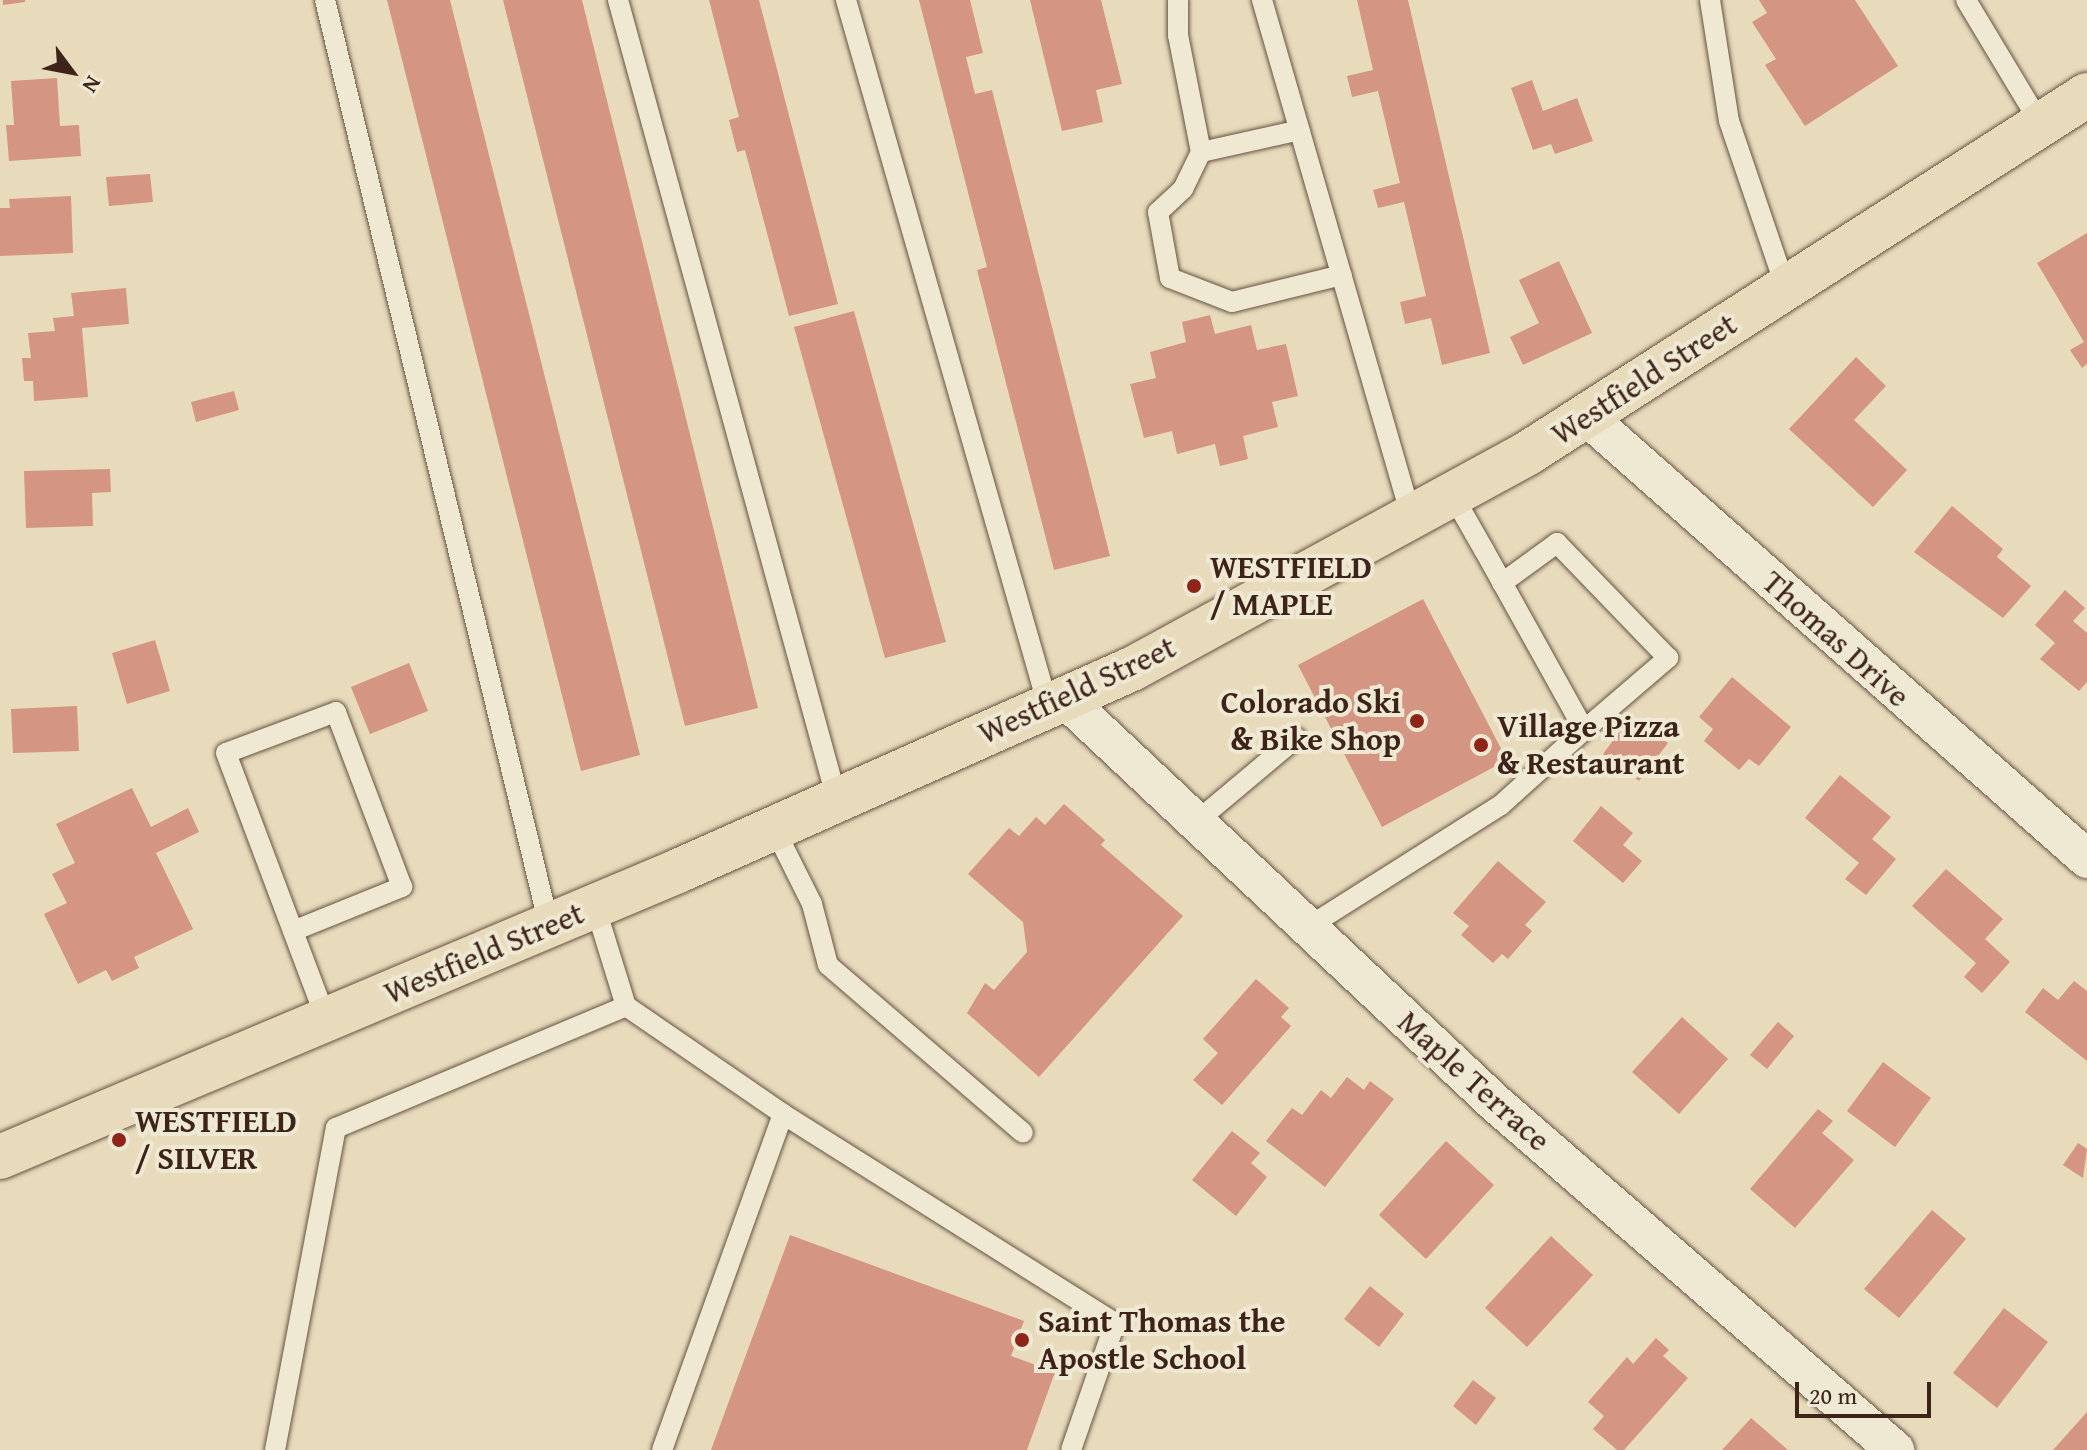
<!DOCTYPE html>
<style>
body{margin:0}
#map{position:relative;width:2087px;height:1450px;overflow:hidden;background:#e7dbbc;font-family:"Gentium Book Plus",serif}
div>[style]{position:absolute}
.building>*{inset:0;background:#d49582}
.roads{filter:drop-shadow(0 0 2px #685241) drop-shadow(0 0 2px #685241)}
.service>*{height:20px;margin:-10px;padding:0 10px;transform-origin:10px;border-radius:10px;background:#efe8d3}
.minor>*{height:38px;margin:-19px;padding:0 19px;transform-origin:19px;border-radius:19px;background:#efe8d3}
.primary>*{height:44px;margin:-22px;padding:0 22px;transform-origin:22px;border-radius:22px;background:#e7dbbc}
.dots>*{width:22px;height:22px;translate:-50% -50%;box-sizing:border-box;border:4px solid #efe8d3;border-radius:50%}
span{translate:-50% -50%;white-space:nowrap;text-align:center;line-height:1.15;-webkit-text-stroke:8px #efe8d3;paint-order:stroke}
.street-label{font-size:32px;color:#3e2418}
.poi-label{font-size:32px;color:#3e2418;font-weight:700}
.left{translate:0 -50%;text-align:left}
.right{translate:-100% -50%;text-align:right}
.north{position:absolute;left:32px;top:32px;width:80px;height:80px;-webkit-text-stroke:6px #efe8d3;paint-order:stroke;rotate:122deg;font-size:22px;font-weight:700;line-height:32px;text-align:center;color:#3e2418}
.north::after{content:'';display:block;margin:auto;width:28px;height:36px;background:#3e2418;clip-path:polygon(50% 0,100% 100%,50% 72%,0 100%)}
.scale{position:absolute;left:1795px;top:1382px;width:136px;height:36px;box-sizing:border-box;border:4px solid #3e2418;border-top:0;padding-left:10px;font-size:24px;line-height:28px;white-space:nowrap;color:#3e2418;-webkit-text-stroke:6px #efe8d3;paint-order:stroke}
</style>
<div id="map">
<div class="building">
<div style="clip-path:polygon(3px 0,25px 0,25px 2px,3px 5px)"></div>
<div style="clip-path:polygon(387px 0,450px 0,640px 755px,581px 771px)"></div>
<div style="clip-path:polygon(503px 0,582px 0,758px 708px,685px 726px)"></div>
<div style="clip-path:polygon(709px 0,759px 0,838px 304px,789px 316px,745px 150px,737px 152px,729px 120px,739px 117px)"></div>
<div style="clip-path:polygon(919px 0,970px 0,983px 53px,966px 57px,975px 94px,992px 90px,1110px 556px,1054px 570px,977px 270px,987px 267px)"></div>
<div style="clip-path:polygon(1030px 0,1101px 0,1122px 84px,1096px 90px,1103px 122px,1062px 131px)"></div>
<div style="clip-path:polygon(1357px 0,1408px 0,1490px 353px,1442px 365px,1431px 318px,1405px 324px,1400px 302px,1426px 296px,1404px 202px,1378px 208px,1373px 190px,1400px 183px,1378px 91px,1352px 97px,1347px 76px,1373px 70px)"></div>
<div style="clip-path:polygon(1759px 0,1855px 0,1898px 66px,1805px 126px,1765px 65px,1776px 59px,1752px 22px,1767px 13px)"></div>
<div style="clip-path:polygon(57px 78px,60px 126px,79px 125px,81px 156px,9px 161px,6px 125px,14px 125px,11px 81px)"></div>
<div style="clip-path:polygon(1532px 80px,1543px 111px,1577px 98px,1593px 141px,1555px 154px,1551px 144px,1533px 150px,1511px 88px)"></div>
<div style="clip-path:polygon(150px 174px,153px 202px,109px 206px,106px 177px)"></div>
<div style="clip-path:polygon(71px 196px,73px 253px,0 256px,0 208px,10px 208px,9px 199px)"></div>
<div style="clip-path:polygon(2087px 233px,2087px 364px,2082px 368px,2070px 350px,2084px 342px,2037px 263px)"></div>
<div style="clip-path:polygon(1559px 261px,1592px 333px,1523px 365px,1510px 337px,1539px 323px,1519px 280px)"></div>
<div style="clip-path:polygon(126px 288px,129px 324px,82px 328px,88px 397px,34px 401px,33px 381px,24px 381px,22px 358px,31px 358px,28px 333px,55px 331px,53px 318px,74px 316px,71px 293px)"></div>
<div style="clip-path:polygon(854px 311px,946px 642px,885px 658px,794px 327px)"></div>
<div style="clip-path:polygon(1210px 315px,1215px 334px,1251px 325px,1257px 350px,1286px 344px,1298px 396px,1272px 402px,1278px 427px,1243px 436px,1248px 459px,1220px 466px,1215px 444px,1177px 454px,1172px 431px,1144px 438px,1130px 384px,1156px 378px,1150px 352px,1186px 342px,1182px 322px)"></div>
<div style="clip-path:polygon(1856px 357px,1886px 386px,1854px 420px,1907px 470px,1873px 507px,1789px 429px)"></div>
<div style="clip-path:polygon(234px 391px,239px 410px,196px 422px,191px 402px)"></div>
<div style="clip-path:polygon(110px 469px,111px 492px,92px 493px,93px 526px,26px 528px,24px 471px)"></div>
<div style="clip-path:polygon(1952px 506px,2003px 549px,1997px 557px,2031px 586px,2003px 618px,1914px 552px)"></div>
<div style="clip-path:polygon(2065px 590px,2085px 608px,2073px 621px,2087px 633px,2087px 682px,2079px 691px,2040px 659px,2055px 643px,2035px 625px)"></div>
<div style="clip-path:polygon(1423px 599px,1507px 760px,1382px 827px,1298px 665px)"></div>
<div style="clip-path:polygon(155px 640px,170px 691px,127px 704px,112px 653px)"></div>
<div style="clip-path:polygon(409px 663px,428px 711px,370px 734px,351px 687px)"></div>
<div style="clip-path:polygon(1732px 677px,1791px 727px,1759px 766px,1749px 759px,1739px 770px,1704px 741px,1713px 729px,1699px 717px)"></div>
<div style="clip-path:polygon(77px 706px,79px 751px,13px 753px,11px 709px)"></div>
<div style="clip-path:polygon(1631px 716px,1668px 743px,1639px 781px,1603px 754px)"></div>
<div style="clip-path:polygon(1840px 775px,1891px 817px,1872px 839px,1896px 859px,1866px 895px,1845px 879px,1859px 863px,1805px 818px)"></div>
<div style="clip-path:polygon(132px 788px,151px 827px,188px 808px,199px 832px,156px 853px,193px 929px,134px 957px,139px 968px,112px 981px,106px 970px,78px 984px,44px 914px,67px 903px,52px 874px,75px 863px,56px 824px)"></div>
<div style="clip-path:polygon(1064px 804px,1105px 840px,1101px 845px,1183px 916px,1039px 1077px,967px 1013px,985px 983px,994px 990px,1027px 952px,1023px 922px,968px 874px,1009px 828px,1019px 836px,1036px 817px,1045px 825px)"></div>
<div style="clip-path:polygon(1601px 806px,1633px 833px,1623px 845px,1642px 861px,1623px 883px,1573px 841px)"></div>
<div style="clip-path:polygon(1498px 861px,1546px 902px,1525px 925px,1532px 931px,1508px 959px,1502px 954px,1493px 963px,1461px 935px,1469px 926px,1453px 913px)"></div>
<div style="clip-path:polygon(1946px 869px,2003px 919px,1985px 939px,2010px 962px,1982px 993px,1964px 977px,1976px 963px,1912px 906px)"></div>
<div style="clip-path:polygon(1256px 979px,1289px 1008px,1281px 1017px,1291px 1026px,1222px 1105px,1193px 1080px,1218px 1053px,1203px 1039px)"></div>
<div style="clip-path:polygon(2074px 981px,2087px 991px,2087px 1061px,2025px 1012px,2043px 988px,2058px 1000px)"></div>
<div style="clip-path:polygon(1682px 1017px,1728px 1059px,1679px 1114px,1632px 1072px)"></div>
<div style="clip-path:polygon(1778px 1022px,1794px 1036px,1767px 1069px,1750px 1055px)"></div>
<div style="clip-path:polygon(1883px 1062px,1931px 1098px,1895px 1147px,1847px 1111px)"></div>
<div style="clip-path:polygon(1347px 1077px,1364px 1090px,1370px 1081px,1394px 1099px,1325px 1187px,1266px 1141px,1292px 1108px,1302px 1115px,1321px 1090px,1331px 1098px)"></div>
<div style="clip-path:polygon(1818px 1109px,1833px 1121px,1822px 1133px,1854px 1160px,1795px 1228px,1750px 1189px)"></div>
<div style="clip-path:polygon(1232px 1131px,1260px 1153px,1251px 1163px,1267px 1177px,1236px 1216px,1192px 1180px)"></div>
<div style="clip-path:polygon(1446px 1141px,1494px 1185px,1426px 1259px,1379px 1215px)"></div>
<div style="clip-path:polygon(2078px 1143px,2087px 1149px,2083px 1178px,2063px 1165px)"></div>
<div style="clip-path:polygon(1932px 1210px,1966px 1239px,1899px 1318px,1864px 1289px)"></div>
<div style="clip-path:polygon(790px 1235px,1024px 1321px,1011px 1356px,1055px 1372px,1027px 1450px,711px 1450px)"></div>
<div style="clip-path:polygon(1551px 1236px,1593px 1275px,1527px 1347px,1485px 1308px)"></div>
<div style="clip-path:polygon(1370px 1286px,1404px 1314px,1379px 1347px,1344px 1319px)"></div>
<div style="clip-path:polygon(2004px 1308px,2048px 1342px,1997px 1408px,1953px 1373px)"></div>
<div style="clip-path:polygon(1656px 1338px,1669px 1350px,1663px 1356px,1688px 1378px,1624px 1450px,1617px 1450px,1593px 1429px,1604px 1416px,1588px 1402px,1627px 1357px,1633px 1364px)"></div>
<div style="clip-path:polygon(1473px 1380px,1496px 1398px,1476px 1425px,1453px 1406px)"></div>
<div style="clip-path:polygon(2087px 1412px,2087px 1450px,2053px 1450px)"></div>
<div style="clip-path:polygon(1751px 1418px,1788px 1450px,1722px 1450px)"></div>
</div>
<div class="roads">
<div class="service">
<div style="left:325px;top:0;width:952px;rotate:76.39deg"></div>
<div style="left:618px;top:0;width:829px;rotate:74.69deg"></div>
<div style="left:846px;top:0;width:734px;rotate:74.03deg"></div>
<div style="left:1178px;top:0;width:35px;rotate:90deg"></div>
<div style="left:1178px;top:35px;width:119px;rotate:78.9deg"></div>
<div style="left:1201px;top:152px;width:41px;rotate:115.9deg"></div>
<div style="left:1183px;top:189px;width:34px;rotate:137deg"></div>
<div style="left:1158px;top:212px;width:67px;rotate:79.7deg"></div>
<div style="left:1170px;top:278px;width:66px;rotate:21.2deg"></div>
<div style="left:1232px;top:302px;width:113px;rotate:-13.8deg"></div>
<div style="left:1262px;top:0;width:537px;rotate:73.89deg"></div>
<div style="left:1710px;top:0;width:122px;rotate:81.1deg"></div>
<div style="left:1729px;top:121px;width:176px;rotate:71.2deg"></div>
<div style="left:1966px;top:0;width:146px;rotate:59deg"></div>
<div style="left:1201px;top:152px;width:101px;rotate:-12.5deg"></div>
<div style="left:1452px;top:494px;width:64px;rotate:60.3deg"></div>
<div style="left:1484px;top:550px;width:206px;rotate:60.9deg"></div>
<div style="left:1584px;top:730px;width:111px;rotate:-40.6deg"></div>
<div style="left:1668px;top:658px;width:160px;rotate:-134deg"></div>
<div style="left:1557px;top:543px;width:68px;rotate:144deg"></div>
<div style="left:1196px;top:822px;width:131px;rotate:-40deg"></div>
<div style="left:774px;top:828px;width:85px;rotate:63.4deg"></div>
<div style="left:812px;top:904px;width:63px;rotate:75.3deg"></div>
<div style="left:828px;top:965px;width:257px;rotate:40.7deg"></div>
<div style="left:595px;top:906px;width:105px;rotate:72.8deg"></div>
<div style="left:626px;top:1006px;width:191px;rotate:34.5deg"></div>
<div style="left:783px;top:1114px;width:357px;rotate:109.8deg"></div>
<div style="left:1308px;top:927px;width:228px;rotate:-32.3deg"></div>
<div style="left:1501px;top:805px;width:112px;rotate:-42.1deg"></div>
<div style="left:293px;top:931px;width:118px;rotate:-22deg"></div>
<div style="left:402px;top:887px;width:187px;rotate:-110.7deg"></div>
<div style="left:336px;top:712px;width:117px;rotate:159.6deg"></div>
<div style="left:226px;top:753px;width:284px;rotate:69.4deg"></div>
<div style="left:783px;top:1114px;width:392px;rotate:32.2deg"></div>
<div style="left:1115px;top:1323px;width:134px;rotate:109.1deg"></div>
<div style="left:275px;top:1450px;width:328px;rotate:-79.3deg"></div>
<div style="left:336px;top:1128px;width:315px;rotate:-22.8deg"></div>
</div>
<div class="minor">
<div style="left:1586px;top:416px;width:669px;rotate:41.48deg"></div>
<div style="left:1065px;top:699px;width:590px;rotate:43.21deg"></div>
<div style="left:1495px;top:1103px;width:530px;rotate:40.94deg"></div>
</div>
<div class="primary">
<div style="left:0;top:1157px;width:736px;rotate:-22.87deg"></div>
<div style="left:678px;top:871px;width:497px;rotate:-24deg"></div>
<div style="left:1132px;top:669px;width:451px;rotate:-28.6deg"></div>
<div style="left:1528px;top:453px;width:664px;rotate:-32.64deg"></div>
</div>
</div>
<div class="dots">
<div style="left:1194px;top:586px;background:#8f2418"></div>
<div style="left:1417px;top:721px;background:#8f2418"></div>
<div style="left:1481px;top:745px;background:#8f2418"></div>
<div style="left:119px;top:1140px;background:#8f2418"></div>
<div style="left:1022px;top:1340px;background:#8f2418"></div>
</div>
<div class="street-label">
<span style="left:1644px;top:379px;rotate:-33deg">Westfield Street</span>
<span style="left:1836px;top:639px;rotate:42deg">Thomas Drive</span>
<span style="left:1077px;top:690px;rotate:-25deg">Westfield Street</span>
<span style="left:484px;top:953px;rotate:-23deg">Westfield Street</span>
<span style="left:1474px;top:1081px;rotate:42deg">Maple Terrace</span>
</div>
<div class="poi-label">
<span class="left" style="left:1210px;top:586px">WESTFIELD<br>/ MAPLE</span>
<span class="right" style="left:1401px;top:721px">Colorado Ski<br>&amp; Bike Shop</span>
<span class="left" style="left:1497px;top:745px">Village Pizza<br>&amp; Restaurant</span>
<span class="left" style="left:135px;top:1140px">WESTFIELD<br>/ SILVER</span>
<span class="left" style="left:1038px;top:1340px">Saint Thomas the<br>Apostle School</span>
</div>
<div class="north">N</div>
<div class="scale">20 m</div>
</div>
